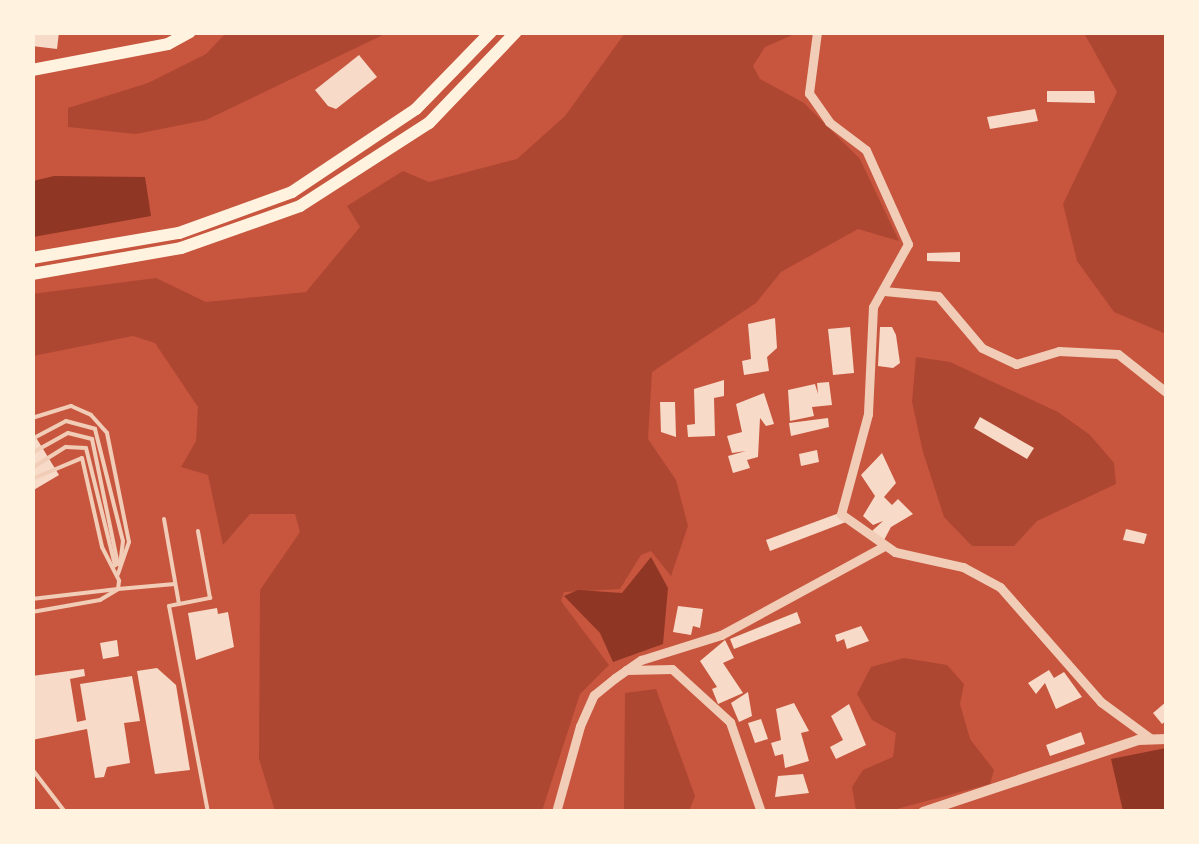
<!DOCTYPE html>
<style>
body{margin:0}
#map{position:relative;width:1199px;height:844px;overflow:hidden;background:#c8553d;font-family:Georgia,serif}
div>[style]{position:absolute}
.green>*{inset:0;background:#ae4732}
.water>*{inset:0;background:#8f3625}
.building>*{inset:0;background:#f7dbc8}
.service>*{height:4px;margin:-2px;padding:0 2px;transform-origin:2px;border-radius:2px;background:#f1ccb7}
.minor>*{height:9px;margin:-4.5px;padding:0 4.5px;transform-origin:4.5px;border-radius:4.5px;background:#f1ccb7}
.tertiary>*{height:10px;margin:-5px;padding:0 5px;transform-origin:5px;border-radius:5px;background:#f1ccb7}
.primary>*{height:12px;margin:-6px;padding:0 6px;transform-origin:6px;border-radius:6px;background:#fff3e0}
span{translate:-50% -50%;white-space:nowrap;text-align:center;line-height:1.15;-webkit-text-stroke:8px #fff3e0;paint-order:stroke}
.frame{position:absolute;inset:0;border:35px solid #fff3e0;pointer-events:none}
</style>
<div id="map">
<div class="green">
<div style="clip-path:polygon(226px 33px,387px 33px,206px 120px,136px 134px,68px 127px,68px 108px,148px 83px,206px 54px)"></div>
<div style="clip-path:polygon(625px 33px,797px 33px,765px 47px,753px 66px,760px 79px,804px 103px,860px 159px,899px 241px,858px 229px,781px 272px,756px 303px,652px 372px,648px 439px,676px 480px,688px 526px,671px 576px,651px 551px,641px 555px,620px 589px,564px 592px,561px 601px,609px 665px,580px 694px,542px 811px,275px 811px,259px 759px,260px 590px,300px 532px,295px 514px,250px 514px,223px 545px,208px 475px,181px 467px,196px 441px,198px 407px,155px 343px,133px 336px,33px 356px,32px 294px,156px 278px,206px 302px,306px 292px,360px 227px,347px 206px,403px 171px,429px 182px,517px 159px,565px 116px)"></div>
<div style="clip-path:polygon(1084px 33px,1166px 33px,1166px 334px,1114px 312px,1077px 261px,1063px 204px,1117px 92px)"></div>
<div style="clip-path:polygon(916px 357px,950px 362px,1058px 412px,1090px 435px,1114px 463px,1116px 484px,1037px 521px,1014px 546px,972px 546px,944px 517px,923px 452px,912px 402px)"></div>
<div style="clip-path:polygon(904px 658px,947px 665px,964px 684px,960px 704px,970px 739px,994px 770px,990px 784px,889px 811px,856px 811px,852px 787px,863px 770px,893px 757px,896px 733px,872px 720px,857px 694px,871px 667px)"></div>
<div style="clip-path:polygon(656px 689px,695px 796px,689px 811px,624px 811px,625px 693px)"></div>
</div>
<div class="water">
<div style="clip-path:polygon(54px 176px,145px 177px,151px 216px,33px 237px,33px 181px)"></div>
<div style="clip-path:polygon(651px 557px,668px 588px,663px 644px,613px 662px,600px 633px,564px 596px,578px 590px,622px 593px)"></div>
<div style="clip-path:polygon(1166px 748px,1166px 811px,1123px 811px,1111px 759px)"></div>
</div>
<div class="building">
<div style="clip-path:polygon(34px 32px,59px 32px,57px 49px,32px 46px)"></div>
<div style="clip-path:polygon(359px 55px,377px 77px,336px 109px,328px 106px,315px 90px)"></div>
<div style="clip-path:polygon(1047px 91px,1094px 91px,1095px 103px,1047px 102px)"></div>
<div style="clip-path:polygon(1035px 109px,1038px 121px,990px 129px,987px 117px)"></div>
<div style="clip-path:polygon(960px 252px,960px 262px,927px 261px,927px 253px)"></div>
<div style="clip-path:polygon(775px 318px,777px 348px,767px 357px,769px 371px,744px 375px,742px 361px,751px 359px,748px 324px)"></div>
<div style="clip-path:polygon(850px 327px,854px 373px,833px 375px,828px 329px)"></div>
<div style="clip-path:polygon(880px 327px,892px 327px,896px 335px,900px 363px,893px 368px,878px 366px)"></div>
<div style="clip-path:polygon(724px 380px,724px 396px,714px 398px,715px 436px,688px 437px,687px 425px,695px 424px,694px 389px)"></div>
<div style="clip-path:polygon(829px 382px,832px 405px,812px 407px,814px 416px,790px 421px,788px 390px,815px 384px,818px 394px,817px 383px)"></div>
<div style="clip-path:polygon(764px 393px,774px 424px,766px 426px,760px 418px,758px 457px,747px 460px,750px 468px,733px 473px,728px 456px,746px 451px,732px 453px,727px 436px,742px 432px,736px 404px)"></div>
<div style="clip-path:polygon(660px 402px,675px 402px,676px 437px,661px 432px)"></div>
<div style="clip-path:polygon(980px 417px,1034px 448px,1027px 459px,974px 428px)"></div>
<div style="clip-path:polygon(828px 418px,829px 427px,791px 436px,789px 423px)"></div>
<div style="clip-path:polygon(32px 431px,59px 475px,32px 491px)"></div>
<div style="clip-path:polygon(817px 450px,819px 462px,801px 466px,799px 454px)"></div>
<div style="clip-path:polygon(882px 453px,896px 483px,884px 497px,892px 505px,898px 499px,913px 514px,891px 527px,883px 542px,872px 531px,883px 521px,873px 525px,863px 516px,875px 496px,861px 475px)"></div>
<div style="clip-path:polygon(842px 512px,846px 522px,770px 551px,766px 540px)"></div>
<div style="clip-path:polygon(1126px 529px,1147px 534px,1144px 544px,1123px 540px)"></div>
<div style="clip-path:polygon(678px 606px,703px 609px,700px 628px,693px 626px,691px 635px,673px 632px)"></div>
<div style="clip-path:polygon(217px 608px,218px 614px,228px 612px,234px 647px,196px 660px,188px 613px)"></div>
<div style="clip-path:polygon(797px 612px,801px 623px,734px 649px,730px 639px)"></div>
<div style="clip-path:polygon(861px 626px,869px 641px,847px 649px,844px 639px,837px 642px,835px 635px)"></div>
<div style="clip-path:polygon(117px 640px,119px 656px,103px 659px,100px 643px)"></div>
<div style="clip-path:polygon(725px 640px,734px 658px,723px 663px,743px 693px,718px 704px,712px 689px,717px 687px,700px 661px)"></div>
<div style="clip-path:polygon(157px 668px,176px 685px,190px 770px,155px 774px,137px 671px)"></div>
<div style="clip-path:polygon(84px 669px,85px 676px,70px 679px,77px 722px,86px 720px,80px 684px,132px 676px,140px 721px,124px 723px,130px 763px,107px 767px,104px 777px,95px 778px,87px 729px,32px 740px,32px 676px)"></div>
<div style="clip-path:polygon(1049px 670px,1054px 678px,1064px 672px,1082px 697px,1056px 709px,1045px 683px,1036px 694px,1028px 683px)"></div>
<div style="clip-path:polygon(748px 692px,752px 716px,739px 722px,731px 703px)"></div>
<div style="clip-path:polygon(1166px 702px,1166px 721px,1162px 724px,1153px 713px)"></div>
<div style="clip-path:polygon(794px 703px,809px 731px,801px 733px,809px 761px,785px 768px,783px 754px,775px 756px,771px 743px,781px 740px,776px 709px)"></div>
<div style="clip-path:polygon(849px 704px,866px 745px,836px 759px,830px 747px,843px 740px,831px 716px)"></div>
<div style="clip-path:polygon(761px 719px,768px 739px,755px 743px,748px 723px)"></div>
<div style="clip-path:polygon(1081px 732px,1085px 744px,1050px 756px,1046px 745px)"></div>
<div style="clip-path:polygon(803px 774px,809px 793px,775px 797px,778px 776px)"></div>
</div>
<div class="service">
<div style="left:32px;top:418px;width:41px;rotate:-17.1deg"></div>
<div style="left:71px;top:406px;width:22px;rotate:24deg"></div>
<div style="left:91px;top:415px;width:24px;rotate:48deg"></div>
<div style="left:107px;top:433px;width:111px;rotate:78.6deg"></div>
<div style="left:129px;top:542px;width:34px;rotate:109deg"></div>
<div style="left:32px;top:439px;width:38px;rotate:-28deg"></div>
<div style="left:66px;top:421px;width:30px;rotate:15deg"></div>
<div style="left:95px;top:429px;width:115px;rotate:76deg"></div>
<div style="left:123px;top:541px;width:23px;rotate:97deg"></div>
<div style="left:32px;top:453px;width:41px;rotate:-29.1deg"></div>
<div style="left:68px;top:433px;width:25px;rotate:14deg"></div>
<div style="left:92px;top:439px;width:128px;rotate:78.3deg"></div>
<div style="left:32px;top:468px;width:40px;rotate:-32deg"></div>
<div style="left:66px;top:447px;width:20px;rotate:3deg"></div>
<div style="left:86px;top:448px;width:121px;rotate:76.1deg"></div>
<div style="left:32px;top:479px;width:54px;rotate:-22.8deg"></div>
<div style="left:82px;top:458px;width:91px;rotate:77.3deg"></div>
<div style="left:102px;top:547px;width:38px;rotate:63deg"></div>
<div style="left:119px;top:581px;width:8px;rotate:97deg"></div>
<div style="left:118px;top:589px;width:87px;rotate:173.4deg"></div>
<div style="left:164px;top:519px;width:86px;rotate:80deg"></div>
<div style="left:179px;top:604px;width:10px;rotate:169deg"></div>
<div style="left:169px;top:606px;width:210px;rotate:79.3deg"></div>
<div style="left:179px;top:604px;width:32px;rotate:-11deg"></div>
<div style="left:210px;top:598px;width:68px;rotate:-100.2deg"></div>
<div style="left:32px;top:612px;width:69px;rotate:-10deg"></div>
<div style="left:100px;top:600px;width:21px;rotate:-31deg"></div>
<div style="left:118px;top:589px;width:57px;rotate:-5deg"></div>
<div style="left:32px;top:769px;width:54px;rotate:52.5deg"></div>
</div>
<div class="minor">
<div style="left:817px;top:32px;width:62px;rotate:97.5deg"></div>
<div style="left:809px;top:93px;width:35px;rotate:55deg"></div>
<div style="left:829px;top:122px;width:46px;rotate:37.1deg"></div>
<div style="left:866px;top:150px;width:103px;rotate:65.9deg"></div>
<div style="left:908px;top:244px;width:72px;rotate:119.1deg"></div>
<div style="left:873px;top:307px;width:107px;rotate:92.7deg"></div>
<div style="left:868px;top:414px;width:104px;rotate:105.1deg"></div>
<div style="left:841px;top:514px;width:66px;rotate:35.1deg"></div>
<div style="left:895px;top:552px;width:70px;rotate:12.4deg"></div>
<div style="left:963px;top:567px;width:42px;rotate:28.4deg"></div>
<div style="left:1000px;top:587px;width:153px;rotate:48.7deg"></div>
<div style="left:1101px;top:702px;width:61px;rotate:36.3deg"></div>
<div style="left:884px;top:291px;width:54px;rotate:5.3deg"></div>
<div style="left:938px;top:296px;width:68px;rotate:49.8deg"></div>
<div style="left:982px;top:348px;width:38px;rotate:25deg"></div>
<div style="left:1016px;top:364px;width:45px;rotate:-16.8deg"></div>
<div style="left:1059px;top:351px;width:59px;rotate:2.9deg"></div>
<div style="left:1118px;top:354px;width:61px;rotate:38.4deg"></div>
<div style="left:626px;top:670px;width:46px;rotate:-1.2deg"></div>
<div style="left:672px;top:669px;width:79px;rotate:42.4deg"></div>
<div style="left:730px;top:722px;width:95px;rotate:71deg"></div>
<div style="left:556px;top:812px;width:89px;rotate:-74.4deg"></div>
<div style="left:580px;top:726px;width:34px;rotate:-66deg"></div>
<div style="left:594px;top:695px;width:27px;rotate:-39deg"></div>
<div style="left:615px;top:678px;width:32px;rotate:-35deg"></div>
<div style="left:641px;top:660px;width:84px;rotate:-17.4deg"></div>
<div style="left:721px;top:635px;width:186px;rotate:-28.6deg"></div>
</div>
<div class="tertiary">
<div style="left:923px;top:812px;width:227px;rotate:-18.5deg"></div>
<div style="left:1138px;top:740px;width:28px;rotate:-2deg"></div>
</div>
<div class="primary">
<div style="left:32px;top:70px;width:138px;rotate:-10.8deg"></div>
<div style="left:168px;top:44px;width:25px;rotate:-29deg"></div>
<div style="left:32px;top:258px;width:149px;rotate:-9.7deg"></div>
<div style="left:179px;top:233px;width:120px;rotate:-19.9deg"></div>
<div style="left:292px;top:192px;width:149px;rotate:-33.8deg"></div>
<div style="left:416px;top:109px;width:107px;rotate:-45.8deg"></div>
<div style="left:32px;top:274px;width:151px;rotate:-9.9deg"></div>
<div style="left:181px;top:248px;width:126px;rotate:-19.4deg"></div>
<div style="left:300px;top:206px;width:153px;rotate:-32.8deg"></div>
<div style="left:429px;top:123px;width:126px;rotate:-46.3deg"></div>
</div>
<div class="frame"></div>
</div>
